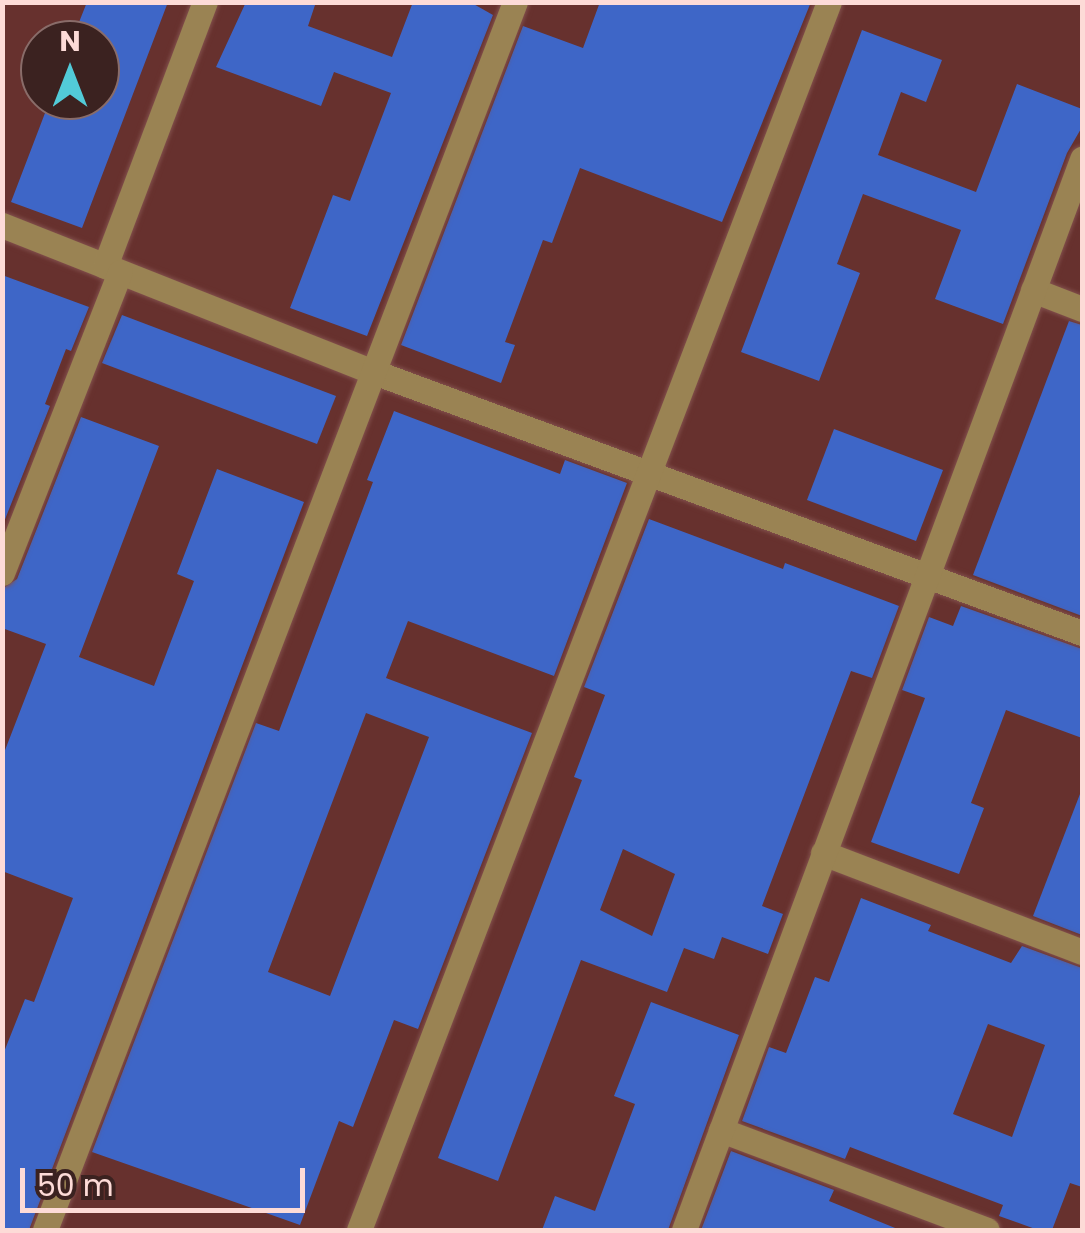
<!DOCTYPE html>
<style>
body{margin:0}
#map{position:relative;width:1085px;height:1233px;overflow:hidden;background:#67312e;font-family:Poppins,sans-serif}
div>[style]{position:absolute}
.building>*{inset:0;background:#3e66c7}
.roads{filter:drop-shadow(0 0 2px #82504c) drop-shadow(0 0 2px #82504c)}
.minor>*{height:25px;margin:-12.5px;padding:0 12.5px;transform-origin:12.5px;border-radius:12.5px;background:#9a8353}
span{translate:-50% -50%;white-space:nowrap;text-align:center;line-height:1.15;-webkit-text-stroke:8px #3b2220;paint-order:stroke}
.frame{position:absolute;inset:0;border:5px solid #fddbd7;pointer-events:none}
.north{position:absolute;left:20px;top:20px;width:100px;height:100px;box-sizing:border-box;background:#3b2220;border:2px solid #896c69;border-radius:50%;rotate:0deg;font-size:28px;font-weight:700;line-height:40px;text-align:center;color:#fddbd7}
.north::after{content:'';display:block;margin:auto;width:35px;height:45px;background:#52cbd8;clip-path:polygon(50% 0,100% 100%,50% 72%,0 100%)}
.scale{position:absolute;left:20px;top:1168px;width:285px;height:45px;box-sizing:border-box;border:5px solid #fddbd7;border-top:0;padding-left:12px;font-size:30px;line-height:35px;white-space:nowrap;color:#fddbd7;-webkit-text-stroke:8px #3b2220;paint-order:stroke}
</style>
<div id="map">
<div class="building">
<div style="clip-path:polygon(87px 2px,168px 2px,82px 228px,11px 202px,50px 100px,100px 100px,100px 40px,72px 40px)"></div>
<div style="clip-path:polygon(246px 2px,316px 2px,308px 26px,392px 57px,413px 2px,470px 2px,493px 15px,367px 336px,290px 308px,333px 195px,350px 201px,391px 93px,334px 72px,321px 106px,216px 67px)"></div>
<div style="clip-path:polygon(600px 2px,811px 2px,722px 222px,580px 168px,552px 243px,543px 240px,505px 342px,515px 345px,501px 383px,401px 345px,523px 26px,583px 48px)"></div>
<div style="clip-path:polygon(862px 30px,942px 60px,926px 102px,901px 92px,878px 155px,976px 192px,1017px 84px,1082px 109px,1082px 127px,1067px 153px,1003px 324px,935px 299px,961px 230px,863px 194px,837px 264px,860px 273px,819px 381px,741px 352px)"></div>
<div style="clip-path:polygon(2px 275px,89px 307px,71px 351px,66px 349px,45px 404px,50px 406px,2px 527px)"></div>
<div style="clip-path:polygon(122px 315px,336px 396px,317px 444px,102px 363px)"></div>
<div style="clip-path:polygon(1069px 321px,1082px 325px,1082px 616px,973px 575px)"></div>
<div style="clip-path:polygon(evenodd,394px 411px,560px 474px,565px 460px,627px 483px,554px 676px,408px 621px,386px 678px,532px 733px,418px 1029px,394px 1020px,353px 1127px,339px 1121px,300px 1225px,92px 1152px,256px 723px,279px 731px,373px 482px,367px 480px,394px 411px,366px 713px,429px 737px,330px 996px,268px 972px,366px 713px)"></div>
<div style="clip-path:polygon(81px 417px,159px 446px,79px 657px,154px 686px,194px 581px,177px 574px,217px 469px,304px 502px,29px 1230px,2px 1230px,2px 1057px,25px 999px,34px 1002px,73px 898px,2px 871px,2px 758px,46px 644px,2px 628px,2px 589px,17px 579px)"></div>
<div style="clip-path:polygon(834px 429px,943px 470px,916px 541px,807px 500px)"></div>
<div style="clip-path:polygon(evenodd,649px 519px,783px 569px,785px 563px,899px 606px,872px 678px,851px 671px,762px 906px,783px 914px,768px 954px,722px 937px,714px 959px,684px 948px,667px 992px,581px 960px,498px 1181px,438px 1158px,582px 780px,574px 777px,605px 695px,584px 687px,649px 519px,623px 849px,675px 874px,652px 936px,600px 910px,623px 849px)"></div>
<div style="clip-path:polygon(961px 606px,1082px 649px,1082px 738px,1006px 710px,971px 803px,984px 808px,959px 874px,871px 842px,925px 698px,902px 690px,929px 617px,953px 626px)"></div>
<div style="clip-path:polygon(1080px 794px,1082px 794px,1082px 935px,1033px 916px)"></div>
<div style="clip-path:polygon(evenodd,861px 898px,931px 925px,928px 931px,1011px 963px,1022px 946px,1082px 968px,1082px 1187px,1070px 1183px,1052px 1230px,1038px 1230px,999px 1216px,1003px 1205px,850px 1147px,845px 1159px,742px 1121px,769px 1047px,786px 1053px,815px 977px,829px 982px,861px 898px,988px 1024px,1045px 1045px,1012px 1137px,953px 1114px,988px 1024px)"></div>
<div style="clip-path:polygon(651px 1002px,739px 1035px,668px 1230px,542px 1230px,555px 1196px,595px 1211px,635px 1104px,614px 1096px)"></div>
<div style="clip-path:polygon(731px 1151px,834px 1190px,829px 1201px,900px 1230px,701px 1230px)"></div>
</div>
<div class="roads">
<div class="minor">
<div style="left:2px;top:225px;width:400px;rotate:21.6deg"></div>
<div style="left:374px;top:372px;width:755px;rotate:20.24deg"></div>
<div style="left:105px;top:266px;width:282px;rotate:-69.3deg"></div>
<div style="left:1033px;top:290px;width:53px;rotate:21.2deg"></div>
<div style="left:2px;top:573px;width:323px;rotate:-68.6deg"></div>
<div style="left:823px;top:853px;width:277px;rotate:20.9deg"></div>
<div style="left:721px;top:1130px;width:284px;rotate:20.6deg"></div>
<div style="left:45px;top:1230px;width:1315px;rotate:-69.06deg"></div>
<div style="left:359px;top:1230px;width:1315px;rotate:-69.06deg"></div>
<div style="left:684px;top:1230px;width:1143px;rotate:-69.61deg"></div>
</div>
</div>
<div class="frame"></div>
<div class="north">N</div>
<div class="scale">50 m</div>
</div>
